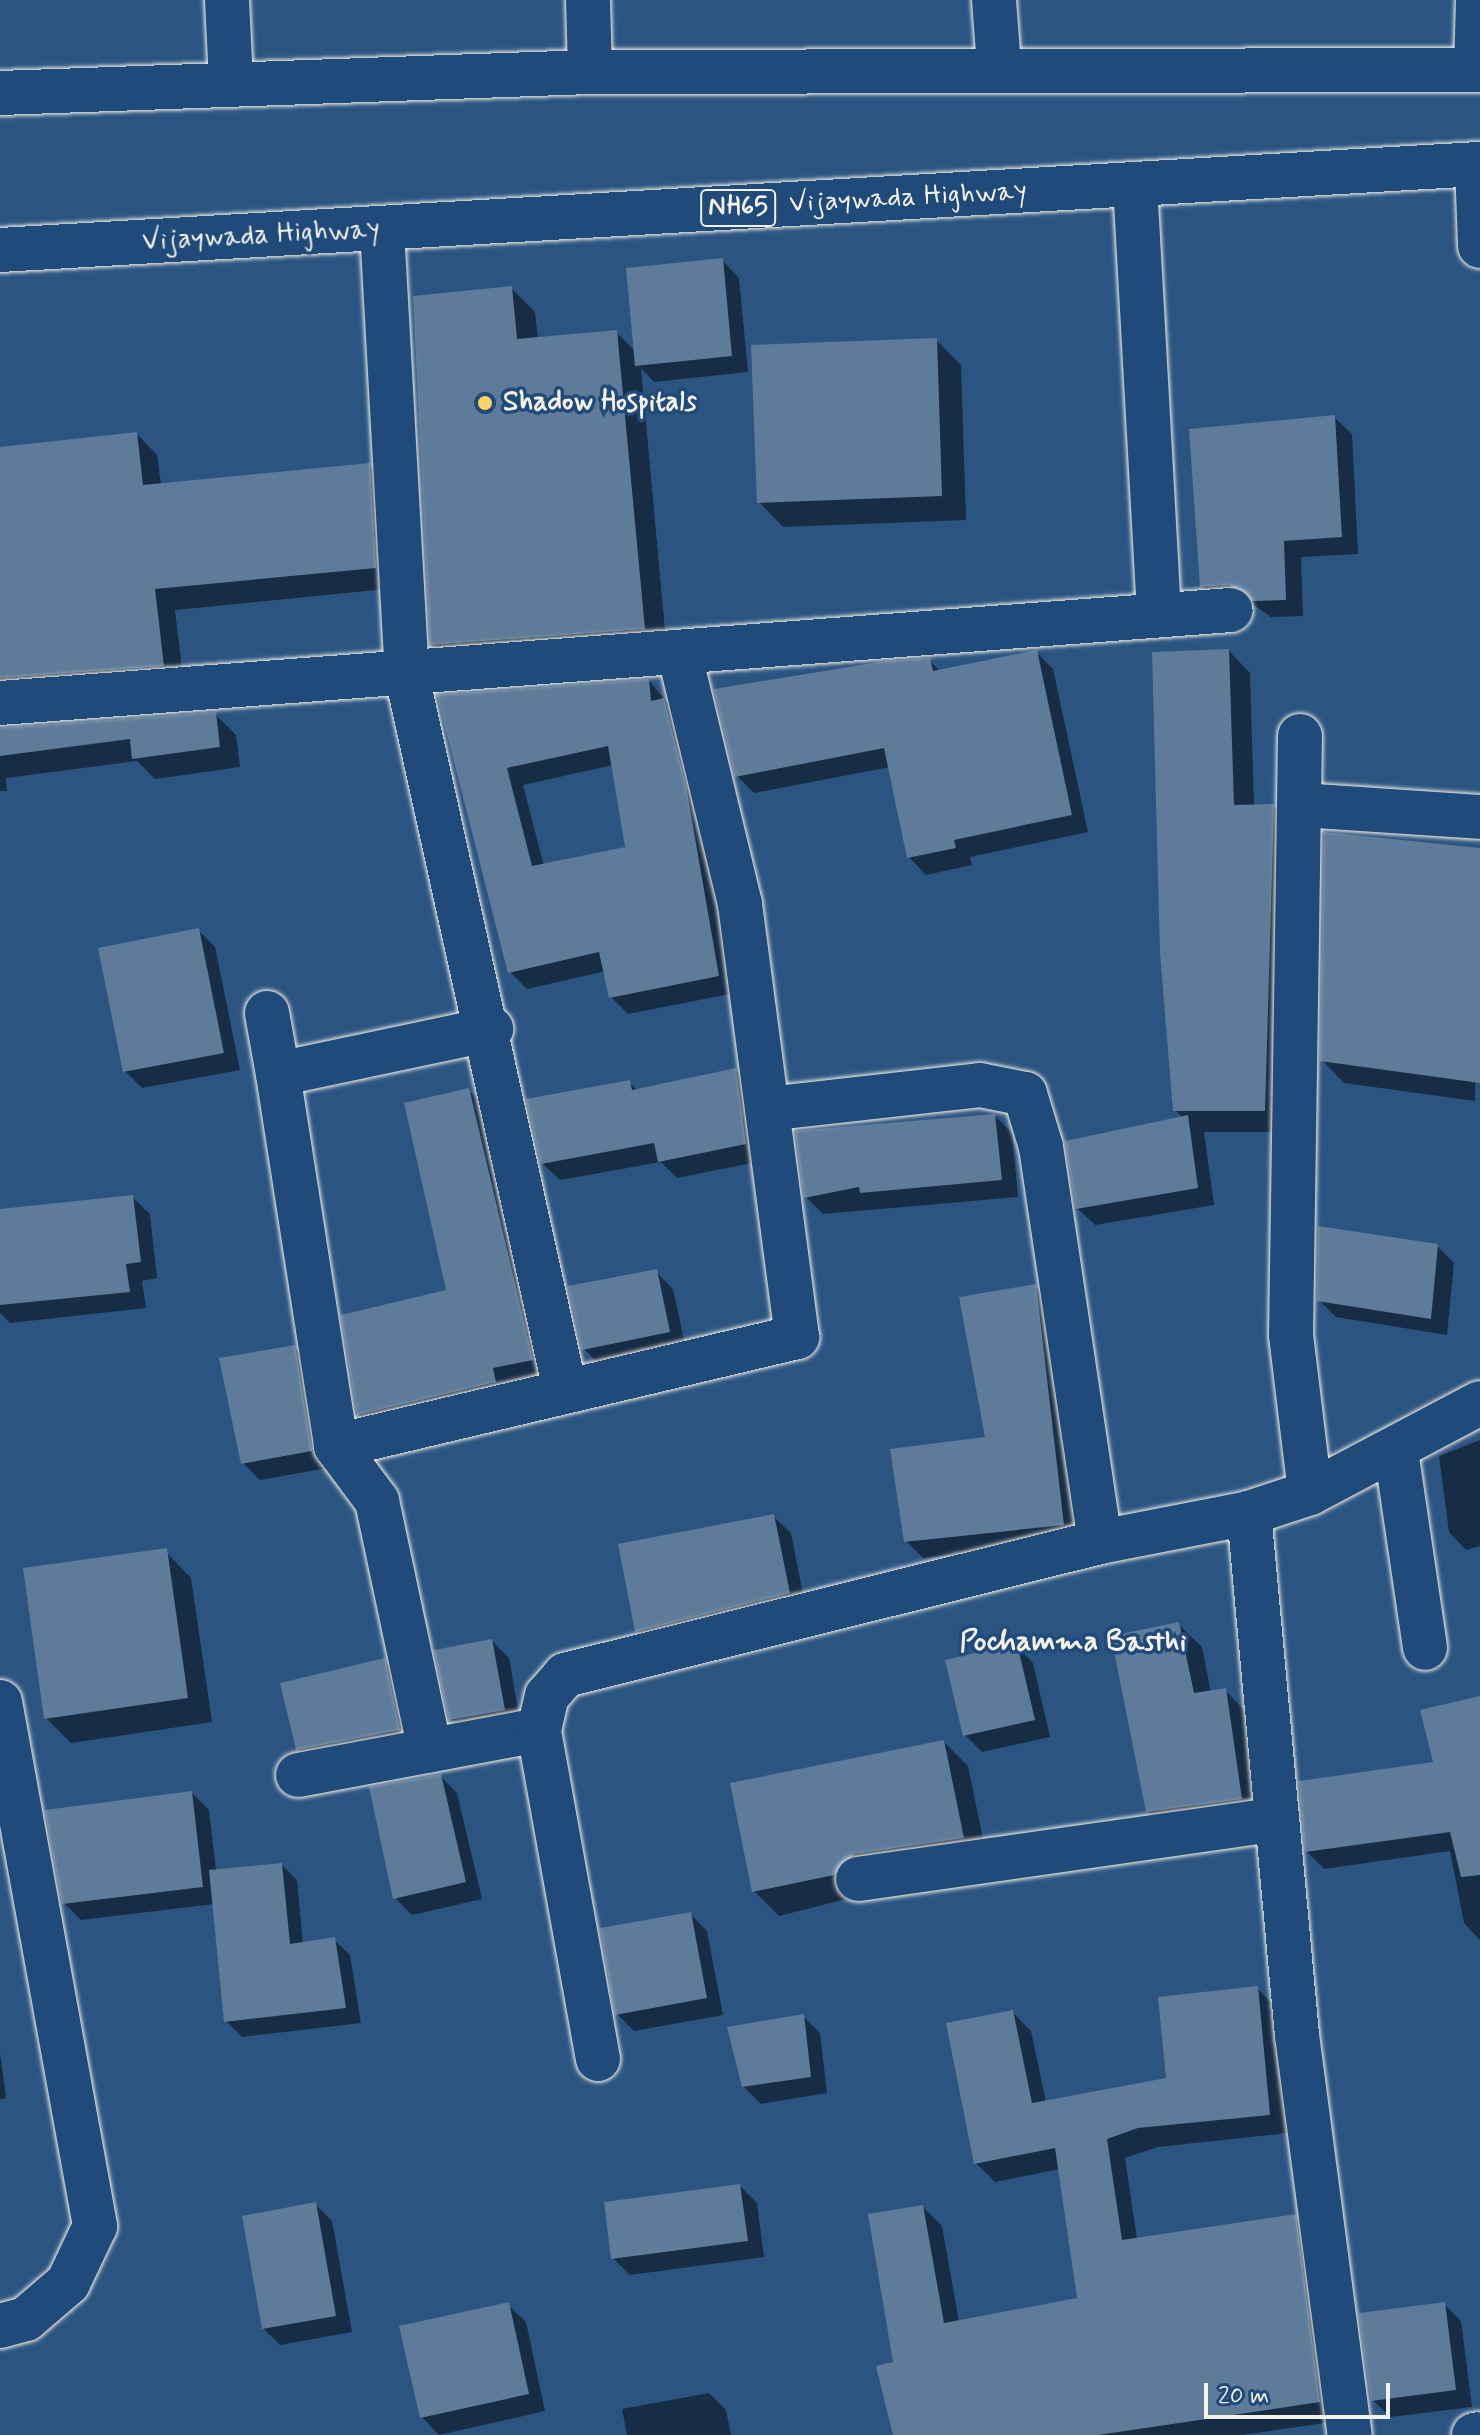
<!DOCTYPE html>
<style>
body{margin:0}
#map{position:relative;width:1480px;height:2435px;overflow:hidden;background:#2c5481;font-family:Mynerve,sans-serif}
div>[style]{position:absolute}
.shadow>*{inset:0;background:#0007}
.building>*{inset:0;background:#5e7b9a}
.roads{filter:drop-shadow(0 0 2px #f4f1e8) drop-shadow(0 0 2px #f4f1e8)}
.minor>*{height:44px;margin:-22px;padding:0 22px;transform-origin:22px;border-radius:22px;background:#1f4a7a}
.highway>*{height:44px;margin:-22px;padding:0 22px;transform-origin:22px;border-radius:22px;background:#1f4a7a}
.dots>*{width:22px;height:22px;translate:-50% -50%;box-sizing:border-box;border:4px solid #1f4a7a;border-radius:50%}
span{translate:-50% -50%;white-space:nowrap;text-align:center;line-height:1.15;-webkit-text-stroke:7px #1f4a7a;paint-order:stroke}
.shield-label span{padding:2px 6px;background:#1f4a7a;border:2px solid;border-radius:6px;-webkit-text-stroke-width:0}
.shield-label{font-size:26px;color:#f4f1e8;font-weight:700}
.street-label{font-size:28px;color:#f4f1e8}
.poi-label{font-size:28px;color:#f4f1e8;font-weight:700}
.left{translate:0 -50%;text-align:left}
.neighbourhood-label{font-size:30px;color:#f4f1e8;font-weight:700}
.scale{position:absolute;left:1204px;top:2383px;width:186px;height:36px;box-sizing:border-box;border:4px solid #f4f1e8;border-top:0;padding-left:10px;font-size:24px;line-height:28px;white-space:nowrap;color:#f4f1e8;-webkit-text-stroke:6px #1f4a7a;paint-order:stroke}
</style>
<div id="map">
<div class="shadow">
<div style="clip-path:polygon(722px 260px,739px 278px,748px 372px,654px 382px,641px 368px,667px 652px,456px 668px,432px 645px,511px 288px,535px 312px,538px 339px,616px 332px,636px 352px)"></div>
<div style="clip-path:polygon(936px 340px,961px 365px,966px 520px,783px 527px,759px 502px)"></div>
<div style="clip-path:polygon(1334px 417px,1352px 434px,1358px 554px,1301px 557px,1303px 616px,1271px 617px,1248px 601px,1219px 603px,1202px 586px)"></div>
<div style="clip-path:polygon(137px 434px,157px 455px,161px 485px,369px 465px,390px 486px,396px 588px,175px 610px,184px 686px,0 712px,0 464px)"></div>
<div style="clip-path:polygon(1229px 651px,1250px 673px,1254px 807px,1273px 806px,1295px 828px,1285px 1132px,1204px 1132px,1214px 1205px,1095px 1225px,1077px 1208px,1183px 1118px,1175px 1110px)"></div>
<div style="clip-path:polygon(1036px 652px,1053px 669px,1088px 832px,970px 857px,972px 865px,926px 875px,909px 857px,890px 767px,754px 793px,737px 776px,929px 660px,941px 672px)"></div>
<div style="clip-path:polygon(evenodd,649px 681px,681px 718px,735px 993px,628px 1014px,611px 997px,606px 971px,527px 989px,510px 972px,439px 697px,649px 681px,613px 765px,628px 849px,544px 866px,523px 785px,613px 765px)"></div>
<div style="clip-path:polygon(215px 714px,236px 735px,240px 767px,155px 779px,137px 761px,6px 778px,7px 791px,0 791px,0 730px)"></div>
<div style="clip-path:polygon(1480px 855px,1475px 1101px,1344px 1083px,1322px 1060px)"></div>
<div style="clip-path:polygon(198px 930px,215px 947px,240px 1070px,142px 1088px,125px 1071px)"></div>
<div style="clip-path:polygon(736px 1071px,753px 1088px,762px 1161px,677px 1178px,661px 1162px,560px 1180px,542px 1163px,630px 1083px,638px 1091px)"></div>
<div style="clip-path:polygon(468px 1090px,486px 1107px,549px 1376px,375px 1432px,358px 1414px,448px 1291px)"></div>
<div style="clip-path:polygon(995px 1116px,1012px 1133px,1018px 1197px,823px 1214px,806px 1197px)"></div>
<div style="clip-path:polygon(132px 1197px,150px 1214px,157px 1278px,142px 1281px,146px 1308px,10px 1323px,0 1313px,0 1211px)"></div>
<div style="clip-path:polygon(1437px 1246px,1454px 1263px,1447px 1335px,1336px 1317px,1319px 1300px)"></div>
<div style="clip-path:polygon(656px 1272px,673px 1289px,686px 1349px,601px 1366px,584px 1349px)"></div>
<div style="clip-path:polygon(1035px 1286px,1053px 1303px,1080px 1542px,923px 1558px,906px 1541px,988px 1438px)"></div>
<div style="clip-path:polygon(294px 1347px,311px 1364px,328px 1468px,260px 1480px,243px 1463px)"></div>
<div style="clip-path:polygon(1480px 1440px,1480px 1546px,1466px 1550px,1449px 1532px,1439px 1456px)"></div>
<div style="clip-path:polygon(773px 1516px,791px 1533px,806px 1610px,654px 1648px,637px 1631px)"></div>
<div style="clip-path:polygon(167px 1553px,191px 1578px,212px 1722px,71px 1743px,46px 1718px)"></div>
<div style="clip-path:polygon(1178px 1624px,1202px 1647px,1211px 1693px,1225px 1690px,1248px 1714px,1264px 1822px,1171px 1835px,1148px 1812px)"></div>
<div style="clip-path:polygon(492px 1641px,509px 1658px,521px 1726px,468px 1736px,451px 1718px)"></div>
<div style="clip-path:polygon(1016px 1645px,1033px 1663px,1050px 1737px,982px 1752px,965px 1735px)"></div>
<div style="clip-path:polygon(384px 1661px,401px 1678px,416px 1747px,315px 1766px,298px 1749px)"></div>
<div style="clip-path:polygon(1480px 1698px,1480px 1940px,1464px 1923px,1450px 1851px,1324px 1869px,1307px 1852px,1436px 1764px)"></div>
<div style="clip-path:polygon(944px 1742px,968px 1766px,988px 1863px,779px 1916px,754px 1891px)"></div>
<div style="clip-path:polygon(440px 1776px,457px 1793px,482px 1899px,412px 1915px,395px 1898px)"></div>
<div style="clip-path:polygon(192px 1793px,209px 1810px,216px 1871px,282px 1865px,297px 1880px,303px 1944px,334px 1940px,350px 1955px,361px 2023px,242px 2037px,226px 2021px,214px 1904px,81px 1920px,64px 1903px)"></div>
<div style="clip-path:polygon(690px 1914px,707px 1931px,723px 2015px,634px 2031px,617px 2014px)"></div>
<div style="clip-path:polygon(1257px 1988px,1276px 2007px,1288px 2133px,1158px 2147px,1125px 2158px,1137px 2239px,1295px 2216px,1314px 2235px,1338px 2421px,1242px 2435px,895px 2435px,923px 2207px,942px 2226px,959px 2322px,1079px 2299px,1060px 2169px,995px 2182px,976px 2163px,1012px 2012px,1031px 2031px,1046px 2102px,1168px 2080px)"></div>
<div style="clip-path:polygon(803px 2016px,820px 2033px,827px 2093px,761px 2104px,743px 2086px)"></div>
<div style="clip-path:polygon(0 2052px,6px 2098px,0 2099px)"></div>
<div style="clip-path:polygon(740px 2186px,757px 2203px,764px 2257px,630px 2275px,613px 2258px)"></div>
<div style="clip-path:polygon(315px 2204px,332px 2221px,352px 2332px,280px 2345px,263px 2328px)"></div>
<div style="clip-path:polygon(1444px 2304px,1461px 2321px,1472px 2407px,1390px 2417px,1373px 2400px)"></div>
<div style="clip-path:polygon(508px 2305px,526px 2322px,545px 2411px,439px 2435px,422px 2417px)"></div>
<div style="clip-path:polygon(709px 2393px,726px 2410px,731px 2435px,627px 2435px,622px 2409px)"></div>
</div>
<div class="building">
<div style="clip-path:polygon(723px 258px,732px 356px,635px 366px,626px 268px)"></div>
<div style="clip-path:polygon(512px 286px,517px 339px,617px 330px,645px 629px,430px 645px,413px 296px)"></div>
<div style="clip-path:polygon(937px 338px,942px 496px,757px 503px,751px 345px)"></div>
<div style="clip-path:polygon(1335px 415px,1342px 537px,1284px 541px,1286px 600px,1252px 601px,1229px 585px,1200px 587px,1189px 429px)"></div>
<div style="clip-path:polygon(137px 432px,143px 485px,370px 463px,376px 568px,155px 589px,164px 666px,0 678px,0 447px)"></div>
<div style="clip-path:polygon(1229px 649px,1234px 805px,1274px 804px,1265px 1111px,1173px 1111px,1160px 953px,1152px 652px)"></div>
<div style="clip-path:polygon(1037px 650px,1072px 815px,954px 840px,956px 848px,907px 858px,884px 748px,735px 777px,714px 689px,885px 661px,930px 658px,933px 671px)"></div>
<div style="clip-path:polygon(evenodd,649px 679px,651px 701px,664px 698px,686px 786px,719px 976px,609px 998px,599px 952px,508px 973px,437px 695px,649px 679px,608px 746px,625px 847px,532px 866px,507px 768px,608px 746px)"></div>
<div style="clip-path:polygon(216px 712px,220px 747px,132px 759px,130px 739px,0 756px,0 728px)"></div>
<div style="clip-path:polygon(1324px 832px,1480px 848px,1480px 1083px,1320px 1061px)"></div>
<div style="clip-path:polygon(199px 928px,224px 1053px,123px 1072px,98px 948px)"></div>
<div style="clip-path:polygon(736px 1068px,746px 1144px,658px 1162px,654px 1143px,541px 1164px,526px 1099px,630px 1080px,632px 1090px)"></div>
<div style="clip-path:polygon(469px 1088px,533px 1360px,493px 1368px,496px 1382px,357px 1415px,341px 1315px,446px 1290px,404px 1103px)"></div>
<div style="clip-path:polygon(995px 1114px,1002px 1180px,860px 1193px,859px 1187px,804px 1198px,795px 1131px)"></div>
<div style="clip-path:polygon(1188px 1115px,1198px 1188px,1076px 1209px,1065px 1141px)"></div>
<div style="clip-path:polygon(133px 1195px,141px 1262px,126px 1264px,130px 1292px,0 1305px,0 1209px)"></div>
<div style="clip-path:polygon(1318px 1226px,1438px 1244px,1431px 1319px,1317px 1301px)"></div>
<div style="clip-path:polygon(657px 1269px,670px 1332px,582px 1350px,568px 1286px)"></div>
<div style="clip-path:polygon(1036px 1284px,1064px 1525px,904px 1542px,890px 1449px,985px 1437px,959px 1297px)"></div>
<div style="clip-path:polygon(295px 1345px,312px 1451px,241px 1464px,219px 1358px)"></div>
<div style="clip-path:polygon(774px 1514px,790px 1593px,635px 1632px,618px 1544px)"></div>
<div style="clip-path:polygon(167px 1548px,188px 1698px,44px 1719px,23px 1568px)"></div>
<div style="clip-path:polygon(1179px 1622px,1194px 1693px,1226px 1688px,1242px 1799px,1146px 1812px,1111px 1636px)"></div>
<div style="clip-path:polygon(492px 1639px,505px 1710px,449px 1720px,434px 1650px)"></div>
<div style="clip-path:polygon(1017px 1643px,1035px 1720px,963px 1736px,945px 1660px)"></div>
<div style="clip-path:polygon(385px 1658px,400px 1730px,296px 1750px,280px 1683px)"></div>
<div style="clip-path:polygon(1480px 1696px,1480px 1875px,1461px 1877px,1450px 1832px,1305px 1852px,1299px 1781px,1433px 1762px,1420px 1710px)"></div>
<div style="clip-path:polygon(944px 1740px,964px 1838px,854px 1854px,834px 1875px,752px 1892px,730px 1783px)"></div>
<div style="clip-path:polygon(441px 1774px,466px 1882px,393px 1899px,369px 1787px)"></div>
<div style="clip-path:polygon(192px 1791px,203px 1887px,62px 1904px,45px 1810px)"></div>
<div style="clip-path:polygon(282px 1863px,290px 1944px,335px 1937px,346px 2008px,224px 2022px,209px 1870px)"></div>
<div style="clip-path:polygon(691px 1912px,707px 1998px,615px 2015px,600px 1928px)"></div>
<div style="clip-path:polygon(1258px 1986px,1270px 2115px,1138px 2128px,1107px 2139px,1122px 2240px,1296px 2214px,1320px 2402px,1098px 2435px,893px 2435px,876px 2366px,893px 2362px,868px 2214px,923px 2205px,944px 2323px,1077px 2298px,1055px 2148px,974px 2164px,946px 2023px,1013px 2010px,1032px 2103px,1166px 2078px,1158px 1997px)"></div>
<div style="clip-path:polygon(804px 2014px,811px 2077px,742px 2087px,727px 2027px)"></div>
<div style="clip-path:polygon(740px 2184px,748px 2241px,611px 2259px,604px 2202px)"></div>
<div style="clip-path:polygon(316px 2202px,336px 2316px,262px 2329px,242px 2216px)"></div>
<div style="clip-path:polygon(509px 2302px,529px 2394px,420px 2418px,399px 2326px)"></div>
<div style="clip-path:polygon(1445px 2302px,1456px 2390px,1371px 2401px,1359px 2313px)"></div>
</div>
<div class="roads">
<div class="minor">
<div style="left:227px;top:0;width:82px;rotate:87.2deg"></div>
<div style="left:588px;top:0;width:72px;rotate:88.4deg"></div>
<div style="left:994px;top:0;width:67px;rotate:85.7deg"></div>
<div style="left:1476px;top:70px;width:70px;rotate:-88.4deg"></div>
<div style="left:1477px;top:164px;width:82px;rotate:87.9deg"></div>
<div style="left:1135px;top:184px;width:429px;rotate:86.8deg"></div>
<div style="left:382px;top:229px;width:448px;rotate:86.8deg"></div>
<div style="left:407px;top:676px;width:731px;rotate:77.52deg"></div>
<div style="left:0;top:703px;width:1234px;rotate:-4.32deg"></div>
<div style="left:1300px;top:736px;width:599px;rotate:90.86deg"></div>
<div style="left:1291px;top:1335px;width:159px;rotate:83.1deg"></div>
<div style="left:1300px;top:805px;width:180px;rotate:3.8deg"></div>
<div style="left:267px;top:1013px;width:62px;rotate:79.8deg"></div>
<div style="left:278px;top:1074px;width:218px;rotate:-11.9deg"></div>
<div style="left:278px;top:1074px;width:376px;rotate:81.1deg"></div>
<div style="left:336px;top:1446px;width:69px;rotate:53.3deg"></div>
<div style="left:377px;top:1501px;width:255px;rotate:78deg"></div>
<div style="left:767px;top:1109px;width:214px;rotate:-6.4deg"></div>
<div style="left:980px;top:1085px;width:46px;rotate:11.3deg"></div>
<div style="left:1025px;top:1094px;width:55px;rotate:73.2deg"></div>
<div style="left:1041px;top:1147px;width:399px;rotate:81.5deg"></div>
<div style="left:336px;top:1446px;width:474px;rotate:-13.3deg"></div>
<div style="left:797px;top:1337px;width:437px;rotate:-97.5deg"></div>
<div style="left:740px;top:904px;width:259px;rotate:-103.6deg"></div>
<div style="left:1396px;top:1451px;width:199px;rotate:81.6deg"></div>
<div style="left:1249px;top:1513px;width:524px;rotate:84.75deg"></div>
<div style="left:1297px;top:2035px;width:403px;rotate:82.5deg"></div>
<div style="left:0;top:1702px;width:533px;rotate:79.72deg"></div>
<div style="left:95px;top:2226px;width:63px;rotate:115.3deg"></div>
<div style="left:68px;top:2283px;width:55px;rotate:139.4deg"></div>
<div style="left:26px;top:2319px;width:27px;rotate:165deg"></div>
<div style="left:298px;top:1775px;width:245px;rotate:-10.6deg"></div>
<div style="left:858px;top:1879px;width:423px;rotate:-8.1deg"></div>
<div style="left:598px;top:2059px;width:334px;rotate:-100.2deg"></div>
<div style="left:539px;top:1730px;width:35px;rotate:-77deg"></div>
<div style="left:547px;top:1696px;width:28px;rotate:-49deg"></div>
<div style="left:565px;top:1675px;width:551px;rotate:-13.96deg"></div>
<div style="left:1100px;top:1542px;width:152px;rotate:-11deg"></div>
<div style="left:1249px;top:1513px;width:64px;rotate:-18.2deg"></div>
<div style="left:1310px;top:1493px;width:192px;rotate:-27.9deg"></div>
<div style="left:1474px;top:2435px;width:6px;rotate:-9deg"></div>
</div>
<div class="highway">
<div style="left:0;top:93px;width:590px;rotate:-2.04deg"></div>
<div style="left:590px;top:72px;width:890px;rotate:-0.13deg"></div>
<div style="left:0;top:250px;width:1482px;rotate:-3.33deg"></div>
</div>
</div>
<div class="dots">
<div style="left:485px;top:403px;background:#ffd166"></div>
</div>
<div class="shield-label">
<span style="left:738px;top:208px">NH65</span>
</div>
<div class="street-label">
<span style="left:908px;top:198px;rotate:-3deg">Vijaywada Highway</span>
<span style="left:261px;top:236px;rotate:-3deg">Vijaywada Highway</span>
</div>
<div class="poi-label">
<span class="left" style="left:503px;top:403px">Shadow Hospitals</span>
</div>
<div class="neighbourhood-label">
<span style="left:1073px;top:1642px">Pochamma Basthi</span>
</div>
<div class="scale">20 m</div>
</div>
